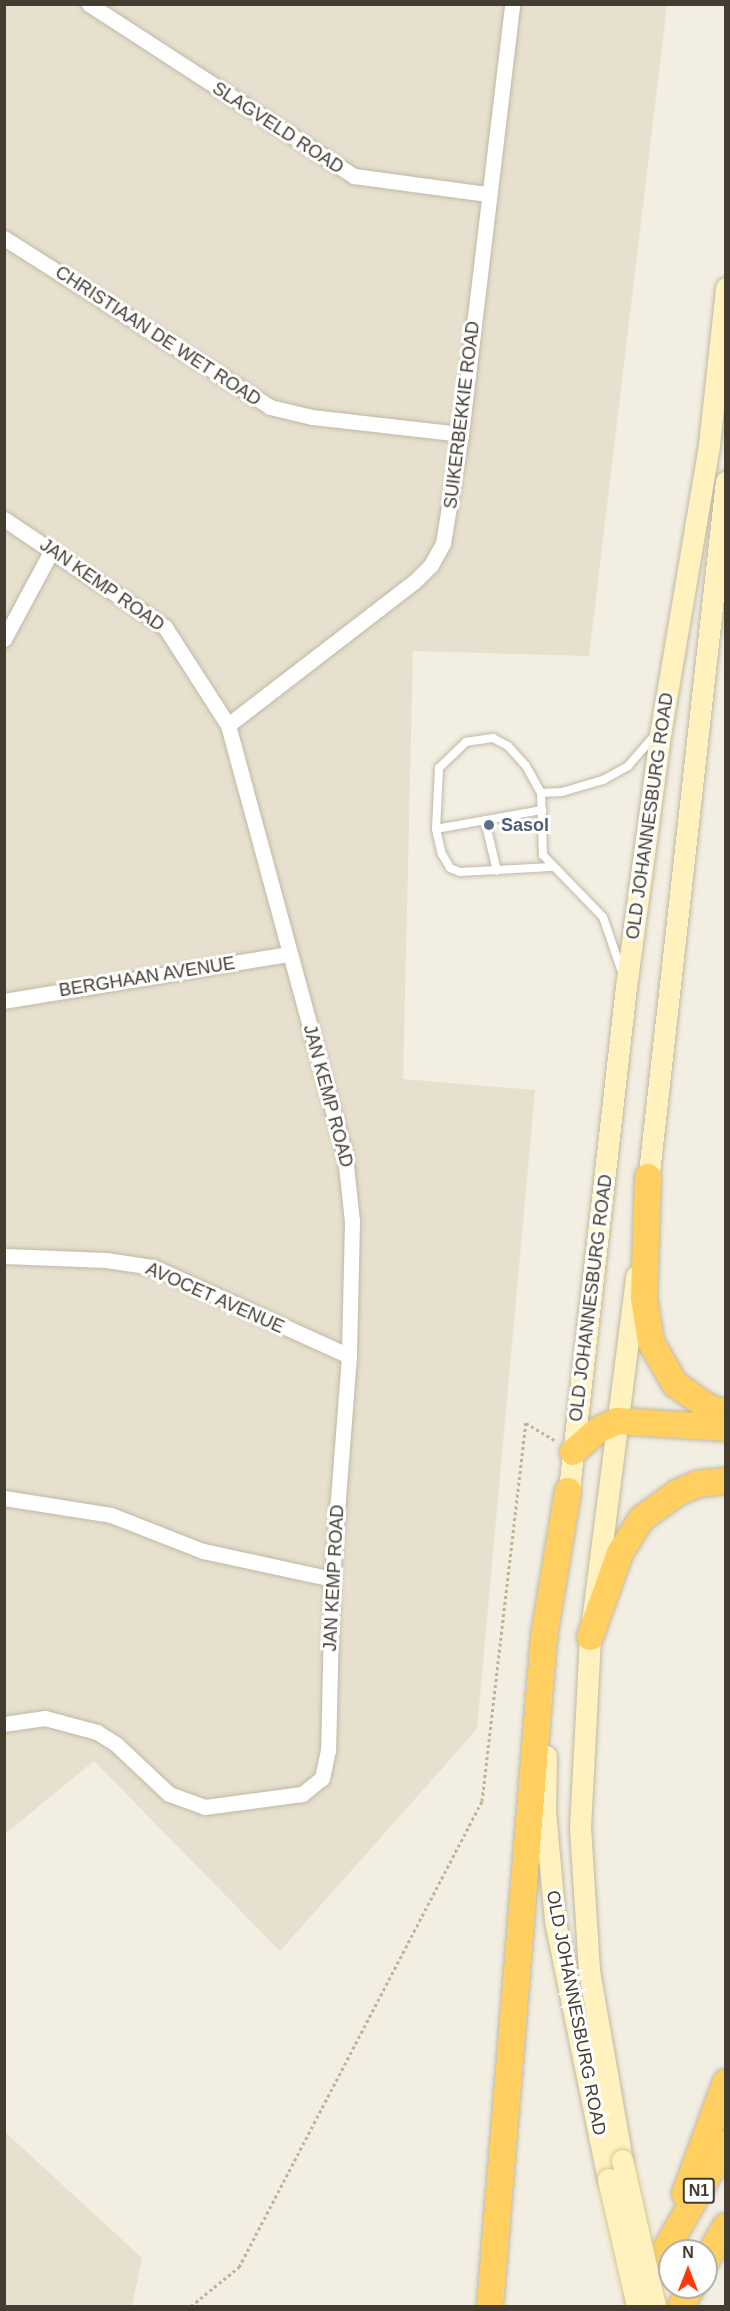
<!DOCTYPE html>
<style>
body{margin:0}
#map{position:relative;width:730px;height:2311px;overflow:hidden;background:#f2eee1;font-family:Helvetica,sans-serif}
div>[style]{position:absolute}
.residential>*{inset:0;background:#e7e0ce}
.path>*{height:3px;margin-top:-1.5px;transform-origin:0;background:repeating-linear-gradient(90deg,#c1b293 0 3px,transparent 0 6px)}
.roads{filter:drop-shadow(0 0 2px #c0b9a6) drop-shadow(0 0 2px #c0b9a6)}
.service>*{height:8px;margin:-4px;padding:0 4px;transform-origin:4px;border-radius:4px;background:#fff}
.minor>*{height:15px;margin:-7.5px;padding:0 7.5px;transform-origin:7.5px;border-radius:7.5px;background:#fff}
.secondary>*{height:21px;margin:-10.5px;padding:0 10.5px;transform-origin:10.5px;border-radius:10.5px;background:#fff2be}
.motorway>*{height:26px;margin:-13px;padding:0 13px;transform-origin:13px;border-radius:13px;background:#ffcf5f}
.bridges{filter:drop-shadow(0 0 2px #d9c88e) drop-shadow(0 0 2px #d9c88e)}
.secondary-bridge>*{height:21px;margin:-10.5px;padding:0 10.5px;transform-origin:10.5px;border-radius:10.5px;background:#fff2be}
.dots>*{width:16px;height:16px;translate:-50% -50%;box-sizing:border-box;border:3px solid #fff;border-radius:50%}
span{translate:-50% -50%;white-space:nowrap;text-align:center;line-height:1.15;-webkit-text-stroke:6px #fff;paint-order:stroke}
.shield-label span{padding:2px 4px;background:#fff;border:2px solid;border-radius:4px;-webkit-text-stroke-width:0}
.shield-label{font-size:16px;color:#433d31;font-weight:700}
.street-label{font-size:18px;color:#433d31}
.service-label{font-size:18px;color:#4e5e75;font-weight:700}
.left{translate:0 -50%;text-align:left}
.frame{position:absolute;inset:0;border:6px solid #433d31;pointer-events:none}
.north{position:absolute;left:658px;top:2239px;width:60px;height:60px;box-sizing:border-box;background:#fff;border:2px solid #b4b1ad;border-radius:50%;rotate:0deg;font-size:16px;font-weight:700;line-height:24px;text-align:center;color:#433d31}
.north::after{content:'';display:block;margin:auto;width:21px;height:27px;background:#ff380b;clip-path:polygon(50% 0,100% 100%,50% 72%,0 100%)}
</style>
<div id="map">
<div class="residential">
<div style="clip-path:polygon(5px 5px,667px 5px,589px 656px,413px 651px,403px 1079px,535px 1090px,477px 1729px,280px 1951px,94px 1761px,5px 1834px)"></div>
<div style="clip-path:polygon(4px 2131px,142px 2258px,132px 2306px,5px 2306px)"></div>
</div>
<div class="path">
<div style="left:191px;top:2306px;width:62px;rotate:-39.1deg"></div>
<div style="left:239px;top:2267px;width:526px;rotate:-62.46deg"></div>
<div style="left:482px;top:1801px;width:381px;rotate:-83.4deg"></div>
<div style="left:526px;top:1423px;width:35px;rotate:31deg"></div>
</div>
<div class="roads">
<div class="service">
<div style="left:541px;top:793px;width:31px;rotate:-119deg"></div>
<div style="left:526px;top:766px;width:27px;rotate:-132deg"></div>
<div style="left:508px;top:746px;width:17px;rotate:-152deg"></div>
<div style="left:493px;top:738px;width:27px;rotate:172deg"></div>
<div style="left:466px;top:742px;width:37px;rotate:136deg"></div>
<div style="left:439px;top:768px;width:61px;rotate:92.8deg"></div>
<div style="left:436px;top:829px;width:26px;rotate:77deg"></div>
<div style="left:442px;top:854px;width:16px;rotate:60deg"></div>
<div style="left:450px;top:868px;width:11px;rotate:22deg"></div>
<div style="left:460px;top:872px;width:91px;rotate:-3.1deg"></div>
<div style="left:485px;top:821px;width:51px;rotate:76.5deg"></div>
<div style="left:436px;top:829px;width:108px;rotate:-10.2deg"></div>
<div style="left:621px;top:969px;width:55px;rotate:-109.1deg"></div>
<div style="left:603px;top:917px;width:86px;rotate:-134.1deg"></div>
<div style="left:543px;top:855px;width:62px;rotate:-91.8deg"></div>
<div style="left:541px;top:793px;width:21px;rotate:-3deg"></div>
<div style="left:562px;top:792px;width:43px;rotate:-16.3deg"></div>
<div style="left:603px;top:780px;width:29px;rotate:-29deg"></div>
<div style="left:628px;top:766px;width:40px;rotate:-49deg"></div>
</div>
<div class="minor">
<div style="left:89px;top:4px;width:316px;rotate:33deg"></div>
<div style="left:354px;top:176px;width:135px;rotate:7.7deg"></div>
<div style="left:4px;top:238px;width:315px;rotate:32.4deg"></div>
<div style="left:270px;top:407px;width:43px;rotate:13.4deg"></div>
<div style="left:312px;top:417px;width:150px;rotate:6.5deg"></div>
<div style="left:4px;top:519px;width:194px;rotate:33.9deg"></div>
<div style="left:165px;top:627px;width:117px;rotate:57.3deg"></div>
<div style="left:228px;top:725px;width:447px;rotate:74.8deg"></div>
<div style="left:345px;top:1156px;width:65px;rotate:83.9deg"></div>
<div style="left:352px;top:1221px;width:135px;rotate:91.3deg"></div>
<div style="left:349px;top:1356px;width:224px;rotate:94.4deg"></div>
<div style="left:332px;top:1579px;width:171px;rotate:91.3deg"></div>
<div style="left:328px;top:1750px;width:29px;rotate:102deg"></div>
<div style="left:322px;top:1778px;width:26px;rotate:141deg"></div>
<div style="left:302px;top:1794px;width:98px;rotate:172.4deg"></div>
<div style="left:205px;top:1807px;width:38px;rotate:-160deg"></div>
<div style="left:169px;top:1794px;width:73px;rotate:-136.7deg"></div>
<div style="left:116px;top:1744px;width:22px;rotate:-148deg"></div>
<div style="left:97px;top:1732px;width:54px;rotate:-164.9deg"></div>
<div style="left:45px;top:1718px;width:41px;rotate:171.7deg"></div>
<div style="left:4px;top:639px;width:101px;rotate:-61.7deg"></div>
<div style="left:228px;top:725px;width:235px;rotate:-37.6deg"></div>
<div style="left:414px;top:582px;width:24px;rotate:-45deg"></div>
<div style="left:431px;top:565px;width:25px;rotate:-61deg"></div>
<div style="left:443px;top:543px;width:110px;rotate:-80.6deg"></div>
<div style="left:461px;top:434px;width:433px;rotate:-83.2deg"></div>
<div style="left:4px;top:1001px;width:289px;rotate:-9.4deg"></div>
<div style="left:4px;top:1256px;width:102px;rotate:2.2deg"></div>
<div style="left:106px;top:1260px;width:48px;rotate:8.5deg"></div>
<div style="left:153px;top:1267px;width:215px;rotate:24.4deg"></div>
<div style="left:4px;top:1498px;width:108px;rotate:9deg"></div>
<div style="left:111px;top:1515px;width:99px;rotate:21.4deg"></div>
<div style="left:203px;top:1551px;width:132px;rotate:12.2deg"></div>
</div>
<div class="secondary">
<div style="left:647px;top:1191px;width:714px;rotate:-83.65deg"></div>
<div style="left:567px;top:1507px;width:523px;rotate:-83.53deg"></div>
<div style="left:626px;top:987px;width:260px;rotate:-82.3deg"></div>
<div style="left:661px;top:729px;width:288px;rotate:-80.4deg"></div>
<div style="left:709px;top:445px;width:158px;rotate:-83.8deg"></div>
<div style="left:546px;top:1756px;width:55px;rotate:91deg"></div>
<div style="left:545px;top:1811px;width:110px;rotate:84.8deg"></div>
<div style="left:555px;top:1921px;width:263px;rotate:78.4deg"></div>
<div style="left:622px;top:2160px;width:193px;rotate:-99.9deg"></div>
<div style="left:589px;top:1970px;width:142px;rotate:-93.6deg"></div>
<div style="left:580px;top:1828px;width:191px;rotate:-87deg"></div>
<div style="left:590px;top:1637px;width:364px;rotate:-82.7deg"></div>
</div>
<div class="motorway">
<div style="left:648px;top:1177px;width:121px;rotate:91.9deg"></div>
<div style="left:644px;top:1298px;width:45px;rotate:81deg"></div>
<div style="left:651px;top:1342px;width:48px;rotate:60.3deg"></div>
<div style="left:675px;top:1384px;width:38px;rotate:35deg"></div>
<div style="left:706px;top:1406px;width:22px;rotate:22deg"></div>
<div style="left:573px;top:1452px;width:33px;rotate:-41deg"></div>
<div style="left:598px;top:1430px;width:21px;rotate:-25deg"></div>
<div style="left:617px;top:1421px;width:109px;rotate:3.7deg"></div>
<div style="left:590px;top:1637px;width:89px;rotate:-70.3deg"></div>
<div style="left:620px;top:1553px;width:40px;rotate:-58deg"></div>
<div style="left:641px;top:1519px;width:44px;rotate:-35.8deg"></div>
<div style="left:677px;top:1493px;width:22px;rotate:-24deg"></div>
<div style="left:697px;top:1484px;width:29px;rotate:-6deg"></div>
<div style="left:685px;top:2194px;width:119px;rotate:-69.9deg"></div>
<div style="left:706px;top:2261px;width:40px;rotate:-60.3deg"></div>
<div style="left:639px;top:2296px;width:175px;rotate:-60.2deg"></div>
<div style="left:490px;top:2306px;width:672px;rotate:-85.39deg"></div>
<div style="left:544px;top:1636px;width:147px;rotate:-80.6deg"></div>
<div style="left:681px;top:2306px;width:22px;rotate:-60deg"></div>
</div>
</div>
<div class="bridges">
<div class="secondary-bridge">
<div style="left:622px;top:2160px;width:150px;rotate:77.3deg"></div>
<div style="left:608px;top:2179px;width:130px;rotate:77.1deg"></div>
</div>
</div>
<div class="dots">
<div style="left:489px;top:825px;background:#5c6f8a"></div>
</div>
<div class="shield-label">
<span style="left:699px;top:2191px">N1</span>
</div>
<div class="street-label">
<span style="left:278px;top:128px;rotate:33deg">SLAGVELD ROAD</span>
<span style="left:158px;top:336px;rotate:33deg">CHRISTIAAN DE WET ROAD</span>
<span style="left:462px;top:415px;rotate:-83deg">SUIKERBEKKIE ROAD</span>
<span style="left:102px;top:585px;rotate:35deg">JAN KEMP ROAD</span>
<span style="left:650px;top:816px;rotate:-82deg">OLD JOHANNESBURG ROAD</span>
<span style="left:147px;top:977px;rotate:-9deg">BERGHAAN AVENUE</span>
<span style="left:328px;top:1096px;rotate:75deg">JAN KEMP ROAD</span>
<span style="left:215px;top:1298px;rotate:24deg">AVOCET AVENUE</span>
<span style="left:591px;top:1298px;rotate:-83deg">OLD JOHANNESBURG ROAD</span>
<span style="left:334px;top:1578px;rotate:-87deg">JAN KEMP ROAD</span>
<span style="left:576px;top:2013px;rotate:79deg">OLD JOHANNESBURG ROAD</span>
</div>
<div class="service-label">
<span class="left" style="left:501px;top:825px">Sasol</span>
</div>
<div class="frame"></div>
<div class="north">N</div>
</div>
